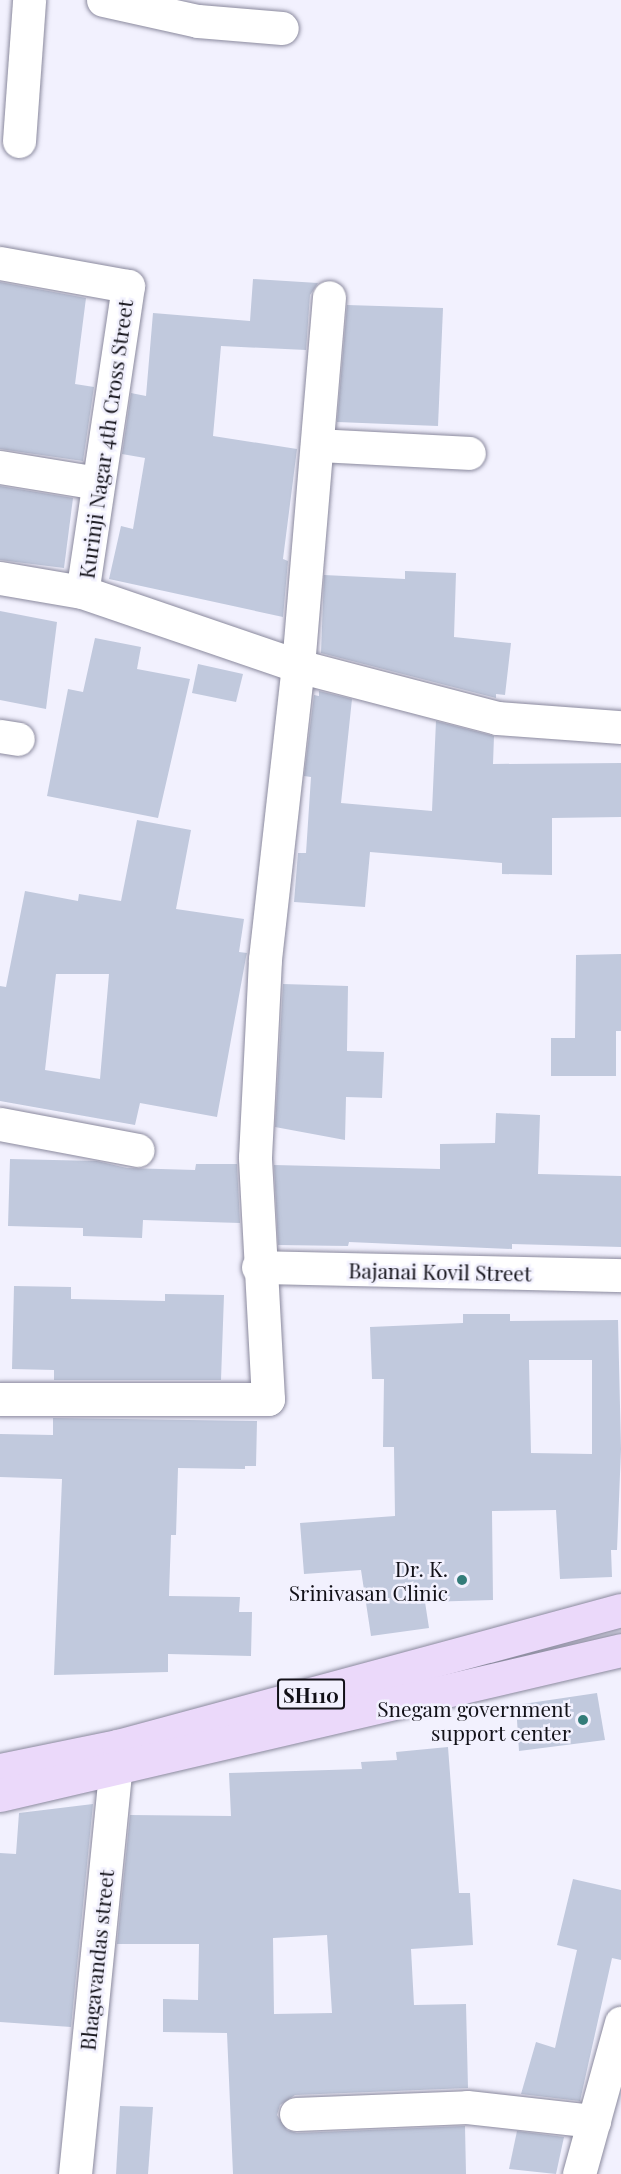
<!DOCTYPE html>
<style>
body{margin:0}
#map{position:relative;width:621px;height:2174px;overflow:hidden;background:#f2f1fe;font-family:"Playfair Display",serif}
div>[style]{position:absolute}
.building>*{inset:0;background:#c1c9dd}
.roads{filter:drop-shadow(0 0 2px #8a899d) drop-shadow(0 0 2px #8a899d)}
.minor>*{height:33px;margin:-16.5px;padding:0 16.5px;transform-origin:16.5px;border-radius:16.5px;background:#fff}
.major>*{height:33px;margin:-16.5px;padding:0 16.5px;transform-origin:16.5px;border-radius:16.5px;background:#ebd9fa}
.dots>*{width:16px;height:16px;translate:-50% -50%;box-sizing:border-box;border:3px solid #f2f1fe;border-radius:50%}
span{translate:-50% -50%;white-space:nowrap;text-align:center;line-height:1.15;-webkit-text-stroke:5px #f2f1fe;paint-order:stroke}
.shield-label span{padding:2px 4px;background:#f2f1fe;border:2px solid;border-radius:4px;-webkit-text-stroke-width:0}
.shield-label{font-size:20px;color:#121118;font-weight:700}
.street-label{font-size:21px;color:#121118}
.poi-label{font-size:21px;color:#121118}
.right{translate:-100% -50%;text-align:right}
</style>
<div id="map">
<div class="building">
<div style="clip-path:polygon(253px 279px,318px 283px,310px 295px,306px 350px,221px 346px,213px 436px,297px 449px,283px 559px,288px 561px,283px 617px,109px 579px,121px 526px,133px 529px,145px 458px,122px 454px,131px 393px,146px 396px,153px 313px,250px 321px)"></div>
<div style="clip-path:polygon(0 282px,86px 298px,75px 384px,94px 387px,83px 461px,0 449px)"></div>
<div style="clip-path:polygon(347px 305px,443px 308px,438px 426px,337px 422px)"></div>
<div style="clip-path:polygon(0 486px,73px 498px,64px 568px,0 560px)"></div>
<div style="clip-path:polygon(405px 571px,456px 573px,454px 637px,511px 643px,505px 695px,496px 694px,496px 698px,321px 653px,324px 575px,405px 579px)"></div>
<div style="clip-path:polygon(0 611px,57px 622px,46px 709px,0 700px)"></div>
<div style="clip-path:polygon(95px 638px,141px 647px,137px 669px,190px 679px,158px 818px,47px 796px,68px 689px,83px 692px)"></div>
<div style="clip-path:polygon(198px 664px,243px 674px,236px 702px,192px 693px)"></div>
<div style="clip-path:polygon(319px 691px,352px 699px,341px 803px,432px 811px,436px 721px,494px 736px,493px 764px,621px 763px,621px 817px,552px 818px,552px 875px,502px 874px,502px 863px,370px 852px,365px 907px,294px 902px,298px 853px,306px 853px,311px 777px,304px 776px,314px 695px,319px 696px)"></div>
<div style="clip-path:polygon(evenodd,137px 820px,191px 830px,176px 909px,244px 919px,239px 952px,247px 953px,246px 957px,217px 1117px,140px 1103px,135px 1125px,0 1101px,0 986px,6px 987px,25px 891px,78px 901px,79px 894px,121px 901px,137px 820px,56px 974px,109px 974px,100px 1079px,45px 1070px,56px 974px)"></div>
<div style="clip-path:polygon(621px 954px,621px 1031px,616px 1031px,616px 1076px,551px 1076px,551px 1038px,575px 1038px,576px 955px)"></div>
<div style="clip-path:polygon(283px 984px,348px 986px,347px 1051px,384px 1052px,382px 1098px,346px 1097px,345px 1140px,275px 1127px)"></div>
<div style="clip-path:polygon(496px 1113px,540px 1115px,538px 1174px,621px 1176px,621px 1247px,512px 1244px,512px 1249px,349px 1242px,348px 1246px,278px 1245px,274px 1165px,440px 1169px,440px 1144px,495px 1143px)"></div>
<div style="clip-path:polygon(10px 1159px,97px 1161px,127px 1168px,195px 1170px,196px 1164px,237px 1164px,240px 1223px,143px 1220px,142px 1238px,83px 1236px,83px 1228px,8px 1226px)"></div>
<div style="clip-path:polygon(14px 1286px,71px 1287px,71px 1299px,165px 1301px,165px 1294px,224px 1295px,221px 1380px,54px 1380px,54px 1370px,12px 1369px)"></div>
<div style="clip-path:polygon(evenodd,463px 1314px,510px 1314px,510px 1321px,618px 1320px,621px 1449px,617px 1550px,611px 1550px,612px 1577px,560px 1579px,556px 1510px,492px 1511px,493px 1600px,425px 1602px,429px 1628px,371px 1636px,361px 1570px,304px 1574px,300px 1523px,395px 1516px,394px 1447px,383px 1447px,384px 1379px,372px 1379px,370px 1327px,463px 1323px,463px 1314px,529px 1360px,592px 1360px,592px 1454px,531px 1453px,529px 1360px)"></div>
<div style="clip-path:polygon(53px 1418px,257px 1421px,256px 1466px,245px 1466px,245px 1469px,178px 1468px,176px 1535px,171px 1535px,169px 1596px,240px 1597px,239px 1612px,252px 1612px,251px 1656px,168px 1654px,168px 1672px,54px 1675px,62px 1479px,0 1477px,0 1434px,53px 1435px)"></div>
<div style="clip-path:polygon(597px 1693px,605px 1740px,519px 1751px,516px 1705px)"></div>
<div style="clip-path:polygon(evenodd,448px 1747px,459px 1893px,470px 1893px,473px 1945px,411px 1949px,414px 2005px,466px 2004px,468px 2088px,295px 2095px,280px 2105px,277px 2115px,287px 2130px,297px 2133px,465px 2126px,466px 2174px,233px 2174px,227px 2033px,163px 2032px,163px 1999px,198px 2000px,199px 1944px,117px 1944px,130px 1815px,231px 1816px,229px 1773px,362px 1769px,361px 1762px,397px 1760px,396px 1752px,448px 1747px,327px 1935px,332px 2013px,274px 2014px,273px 1938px,327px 1935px)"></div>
<div style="clip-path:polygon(93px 1804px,71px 2027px,0 2022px,0 1853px,16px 1854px,19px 1813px)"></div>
<div style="clip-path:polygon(573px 1879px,621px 1890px,621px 1960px,612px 1958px,580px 2101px,521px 2094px,536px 2042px,555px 2048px,577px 1950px,557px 1945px)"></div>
<div style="clip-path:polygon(120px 2106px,153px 2107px,148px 2174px,116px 2174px)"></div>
<div style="clip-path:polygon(517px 2131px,564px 2137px,556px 2174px,509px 2169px)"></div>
</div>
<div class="roads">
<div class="minor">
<div style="left:103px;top:0;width:97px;rotate:12.5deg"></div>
<div style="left:198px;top:21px;width:84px;rotate:4.8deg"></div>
<div style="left:19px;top:141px;width:141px;rotate:-85.9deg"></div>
<div style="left:0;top:263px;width:130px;rotate:10.2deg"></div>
<div style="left:128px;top:286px;width:309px;rotate:98.5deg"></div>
<div style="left:317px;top:445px;width:152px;rotate:3deg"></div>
<div style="left:0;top:467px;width:99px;rotate:9.3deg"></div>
<div style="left:0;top:578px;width:83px;rotate:9.7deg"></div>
<div style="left:82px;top:592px;width:228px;rotate:18.9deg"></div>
<div style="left:298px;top:666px;width:206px;rotate:14.6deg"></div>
<div style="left:497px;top:718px;width:124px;rotate:4.2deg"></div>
<div style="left:0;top:736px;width:18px;rotate:9deg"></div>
<div style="left:0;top:1124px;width:140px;rotate:10.7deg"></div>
<div style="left:258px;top:1267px;width:363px;rotate:1.3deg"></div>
<div style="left:0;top:1399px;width:268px"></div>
<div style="left:268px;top:1399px;width:242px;rotate:-93.1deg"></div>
<div style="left:255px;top:1157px;width:198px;rotate:-87.1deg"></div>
<div style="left:265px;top:959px;width:295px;rotate:-83.6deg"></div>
<div style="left:298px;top:666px;width:370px;rotate:-85.2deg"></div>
<div style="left:296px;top:2114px;width:171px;rotate:-2.3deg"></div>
<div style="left:467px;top:2107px;width:128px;rotate:6.3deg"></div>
<div style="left:75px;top:2174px;width:430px;rotate:-84.3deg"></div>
<div style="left:579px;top:2174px;width:157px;rotate:-74.5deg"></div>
</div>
<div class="major">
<div style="left:0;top:1770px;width:120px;rotate:-11.5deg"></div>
<div style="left:118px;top:1746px;width:521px;rotate:-15.13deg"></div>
<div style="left:0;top:1795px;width:638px;rotate:-13.14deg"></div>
</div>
</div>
<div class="dots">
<div style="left:462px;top:1580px;background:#337c79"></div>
<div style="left:583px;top:1720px;background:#337c79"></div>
</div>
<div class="shield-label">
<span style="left:311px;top:1694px">SH110</span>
</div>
<div class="street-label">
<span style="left:105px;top:439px;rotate:-82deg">Kurinji Nagar 4th Cross Street</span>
<span style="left:440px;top:1271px;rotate:1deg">Bajanai Kovil Street</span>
<span style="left:96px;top:1960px;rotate:-84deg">Bhagavandas street</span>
</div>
<div class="poi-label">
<span class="right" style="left:448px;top:1580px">Dr. K.<br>Srinivasan Clinic</span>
<span class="right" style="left:571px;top:1720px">Snegam government<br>support center</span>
</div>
</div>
